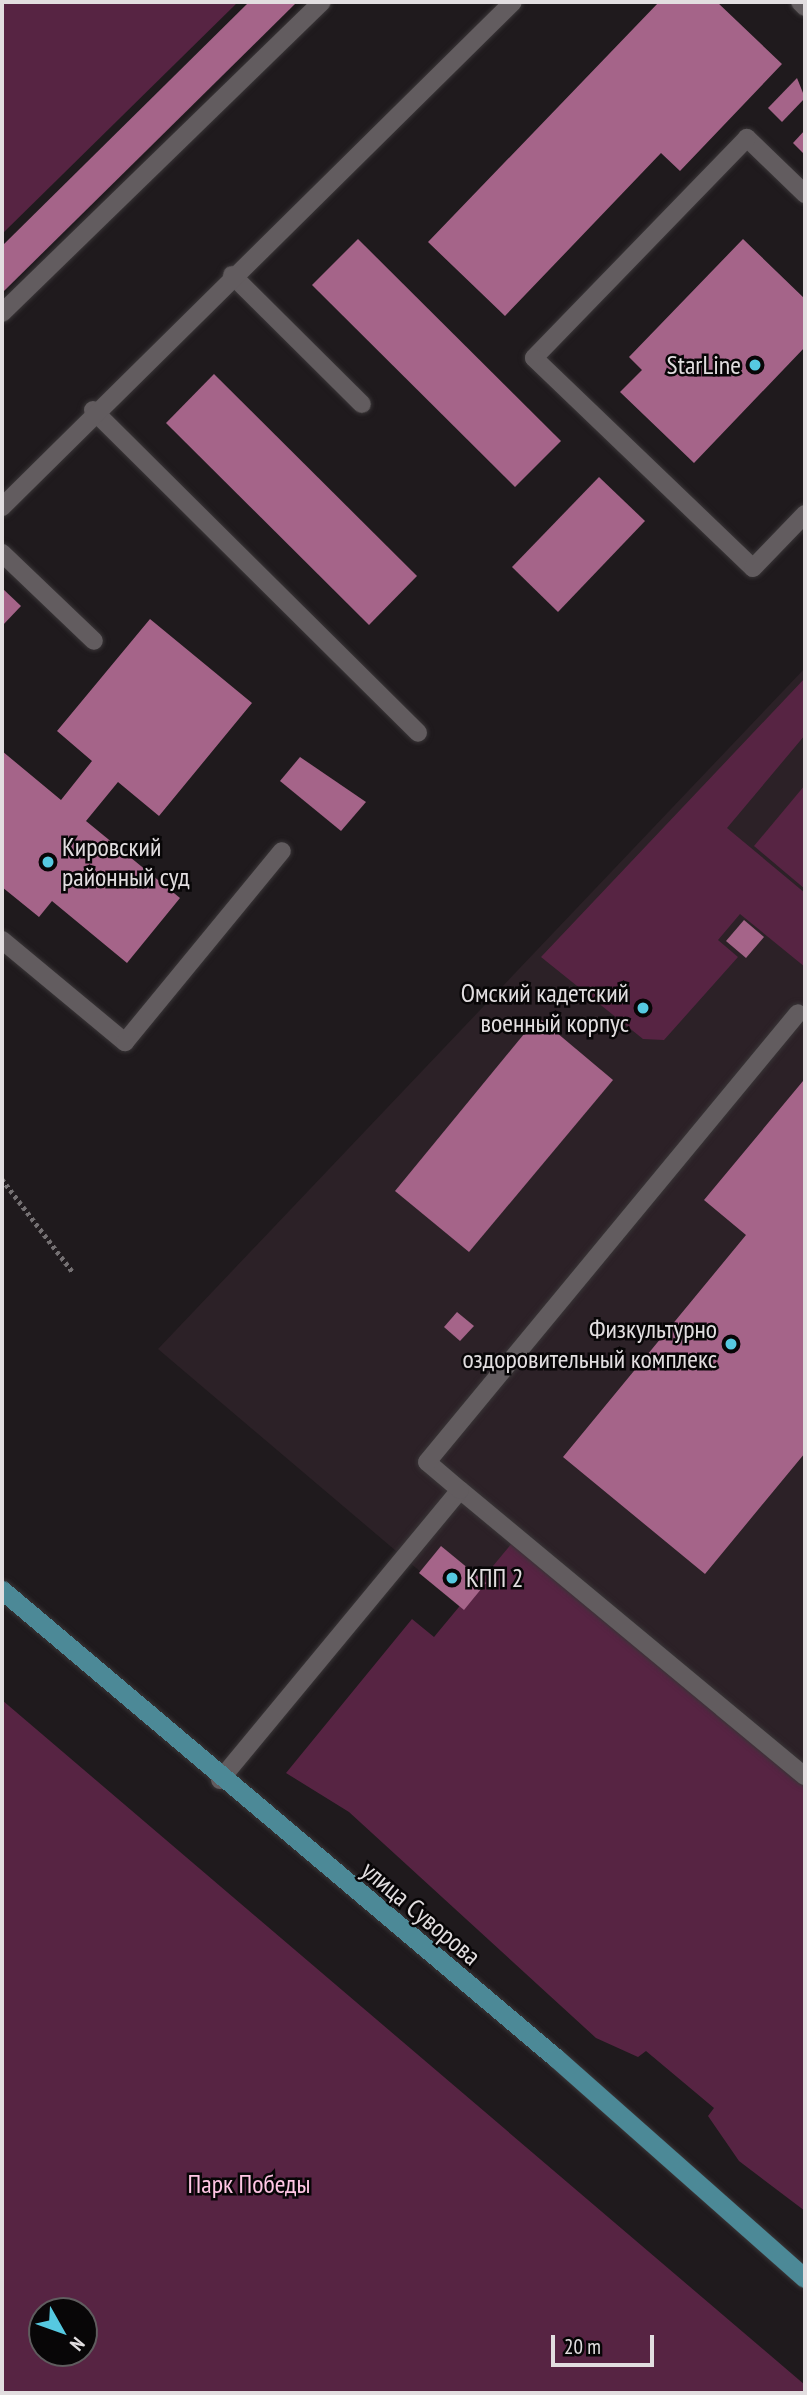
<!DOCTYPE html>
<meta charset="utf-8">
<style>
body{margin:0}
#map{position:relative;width:807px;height:2395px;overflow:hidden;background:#1f1a1d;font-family:"PT Sans Narrow",sans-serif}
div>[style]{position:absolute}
.built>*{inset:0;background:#2c2127}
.green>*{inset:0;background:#572443}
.building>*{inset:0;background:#a56489}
.path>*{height:4.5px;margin-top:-2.25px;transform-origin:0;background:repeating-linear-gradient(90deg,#747072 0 3.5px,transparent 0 7px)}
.roads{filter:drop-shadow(0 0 2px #393537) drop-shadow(0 0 2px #393537)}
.service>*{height:18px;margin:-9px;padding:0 9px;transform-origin:9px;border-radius:9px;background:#625c5f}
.primary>*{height:19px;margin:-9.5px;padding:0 9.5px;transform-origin:9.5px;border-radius:9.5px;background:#4c8997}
.dots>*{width:19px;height:19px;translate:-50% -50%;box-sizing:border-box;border:4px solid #080607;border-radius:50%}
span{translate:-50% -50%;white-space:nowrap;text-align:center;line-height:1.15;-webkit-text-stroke:5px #080607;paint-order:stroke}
.poi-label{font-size:26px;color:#e2dee0}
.right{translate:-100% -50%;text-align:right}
.left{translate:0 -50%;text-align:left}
.street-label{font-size:26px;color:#e2dee0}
.park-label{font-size:26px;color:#ffc6e4}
.frame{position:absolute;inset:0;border:4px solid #e2dee0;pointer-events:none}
.north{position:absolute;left:28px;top:2297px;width:70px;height:70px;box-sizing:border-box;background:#080607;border:2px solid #5f5c5e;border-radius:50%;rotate:130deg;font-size:19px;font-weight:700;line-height:28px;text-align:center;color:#e2dee0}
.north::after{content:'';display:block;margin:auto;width:24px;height:32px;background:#56c9e1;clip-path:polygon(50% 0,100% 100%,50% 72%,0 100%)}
.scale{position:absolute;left:551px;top:2335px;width:103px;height:32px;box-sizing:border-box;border:4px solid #e2dee0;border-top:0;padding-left:9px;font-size:21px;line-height:24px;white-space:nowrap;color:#e2dee0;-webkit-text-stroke:5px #080607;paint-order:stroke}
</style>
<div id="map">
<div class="built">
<div style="clip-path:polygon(805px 668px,805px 1898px,158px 1349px)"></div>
</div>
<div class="green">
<div style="clip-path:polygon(2px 2px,238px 2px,2px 234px)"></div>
<div style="clip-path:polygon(805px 678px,805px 735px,727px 828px,805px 893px,805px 967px,740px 914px,718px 940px,738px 957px,664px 1040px,643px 1039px,541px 957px)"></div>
<div style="clip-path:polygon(805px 785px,805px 889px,754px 846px)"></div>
<div style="clip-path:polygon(512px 1543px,805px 1787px,805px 2211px,739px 2161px,708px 2116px,714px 2108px,646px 2051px,638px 2057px,596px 2038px,349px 1812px,286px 1773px,412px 1619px,434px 1637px)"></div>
<div style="clip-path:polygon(evenodd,2px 1700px,805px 2385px,805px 2393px,2px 2393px,2px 1700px,84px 2311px,84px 2353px,42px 2353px,42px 2311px,84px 2311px)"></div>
</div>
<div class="building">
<div style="clip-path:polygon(249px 2px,297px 2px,2px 293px,2px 246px)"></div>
<div style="clip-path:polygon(659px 2px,717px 2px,782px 64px,680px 171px,661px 153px,505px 316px,428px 242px)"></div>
<div style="clip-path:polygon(797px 78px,805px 98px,782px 122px,768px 108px)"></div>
<div style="clip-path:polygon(805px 130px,805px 155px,793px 143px)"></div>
<div style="clip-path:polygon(358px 239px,561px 441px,515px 487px,312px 285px)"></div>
<div style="clip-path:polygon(743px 239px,805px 299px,805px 347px,694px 463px,620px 392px,642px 370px,629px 357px)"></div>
<div style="clip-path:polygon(214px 374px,417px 576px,369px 625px,166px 423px)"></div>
<div style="clip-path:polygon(599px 477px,645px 521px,558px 612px,512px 567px)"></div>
<div style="clip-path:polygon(2px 588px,21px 606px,2px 626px)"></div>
<div style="clip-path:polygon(150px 619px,252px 703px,159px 816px,118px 782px,86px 821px,180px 898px,127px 963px,52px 901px,39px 917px,2px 887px,2px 751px,61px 800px,92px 761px,57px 731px)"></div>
<div style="clip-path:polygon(300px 757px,366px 802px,341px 831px,280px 781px)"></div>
<div style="clip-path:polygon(744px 920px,764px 937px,746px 958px,726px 941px)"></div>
<div style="clip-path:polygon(538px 1017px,613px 1080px,469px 1252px,395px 1191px)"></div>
<div style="clip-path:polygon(803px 1081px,805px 1453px,705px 1574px,563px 1457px,746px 1235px,704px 1200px)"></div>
<div style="clip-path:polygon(457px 1312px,474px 1326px,460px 1341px,444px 1327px)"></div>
<div style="clip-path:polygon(441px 1546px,486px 1583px,464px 1610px,419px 1573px)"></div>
</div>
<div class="path">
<div style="left:2px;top:1179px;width:116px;rotate:52.7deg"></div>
</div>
<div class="roads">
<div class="service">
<div style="left:800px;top:2px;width:7px;rotate:45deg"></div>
<div style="left:805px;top:194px;width:81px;rotate:-136deg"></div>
<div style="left:747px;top:138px;width:306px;rotate:134.1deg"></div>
<div style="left:534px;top:358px;width:303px;rotate:43.8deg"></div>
<div style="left:753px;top:568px;width:75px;rotate:-46.1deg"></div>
<div style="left:232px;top:275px;width:183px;rotate:44.8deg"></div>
<div style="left:2px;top:313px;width:446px;rotate:-44.2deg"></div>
<div style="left:93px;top:410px;width:458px;rotate:44.8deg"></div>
<div style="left:2px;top:507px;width:718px;rotate:-44.66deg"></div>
<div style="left:2px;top:553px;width:127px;rotate:43.7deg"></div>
<div style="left:2px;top:940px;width:160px;rotate:39.7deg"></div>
<div style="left:125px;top:1042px;width:247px;rotate:-50.6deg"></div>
<div style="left:460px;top:1490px;width:448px;rotate:39.7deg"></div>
<div style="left:220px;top:1780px;width:376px;rotate:-50.4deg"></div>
<div style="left:460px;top:1490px;width:43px;rotate:-139.7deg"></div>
<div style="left:427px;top:1462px;width:582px;rotate:-50.43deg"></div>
</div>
<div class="primary">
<div style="left:2px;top:1590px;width:725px;rotate:40.19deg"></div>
<div style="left:556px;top:2058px;width:332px;rotate:41.5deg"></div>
</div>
</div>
<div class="dots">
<div style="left:755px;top:365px;background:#56c9e1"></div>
<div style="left:48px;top:862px;background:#56c9e1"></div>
<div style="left:643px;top:1008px;background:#56c9e1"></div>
<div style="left:731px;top:1344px;background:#56c9e1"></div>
<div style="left:452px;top:1578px;background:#56c9e1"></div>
</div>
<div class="poi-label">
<span class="right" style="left:741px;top:365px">StarLine</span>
<span class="left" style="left:62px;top:862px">Кировский<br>районный суд</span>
<span class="right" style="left:629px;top:1008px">Омский кадетский<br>военный корпус</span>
<span class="right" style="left:717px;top:1344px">Физкультурно<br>оздоровительный комплекс</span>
<span class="left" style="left:466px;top:1578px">КПП 2</span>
</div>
<div class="street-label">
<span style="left:421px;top:1913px;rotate:40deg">улица Суворова</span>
</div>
<div class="park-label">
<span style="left:249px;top:2184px">Парк Победы</span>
</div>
<div class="frame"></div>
<div class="north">N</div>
<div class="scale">20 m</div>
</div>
